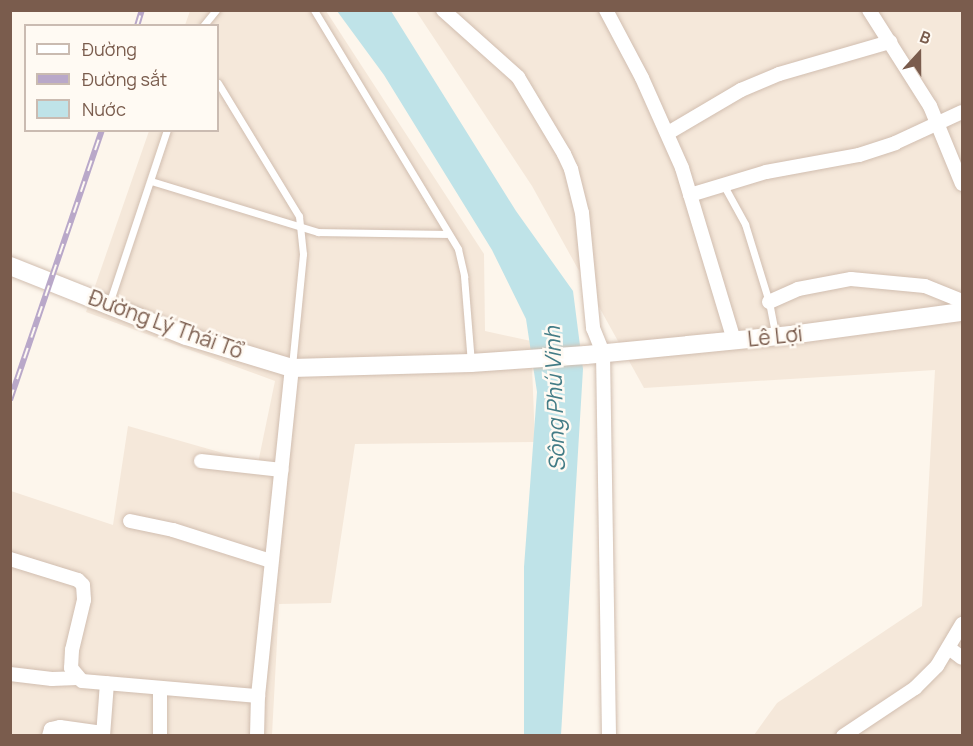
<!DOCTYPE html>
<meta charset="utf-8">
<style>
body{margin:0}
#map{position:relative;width:973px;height:746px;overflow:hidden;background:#fdf6ec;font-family:Manrope,sans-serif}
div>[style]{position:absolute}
.residential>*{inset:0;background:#f5e8da}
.water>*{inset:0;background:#bfe3e8}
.roads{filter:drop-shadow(0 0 2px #d1beb0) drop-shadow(0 0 2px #d1beb0)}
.lane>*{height:7px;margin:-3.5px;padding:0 3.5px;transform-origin:3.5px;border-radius:3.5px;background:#fff}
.street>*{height:14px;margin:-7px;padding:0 7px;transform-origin:7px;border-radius:7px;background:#fff}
.secondary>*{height:18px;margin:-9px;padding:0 9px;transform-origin:9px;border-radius:9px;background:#fff}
.rail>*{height:6px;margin-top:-3px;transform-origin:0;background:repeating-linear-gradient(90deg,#fffaf3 0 11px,#b9a8c9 0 22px);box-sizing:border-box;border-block:2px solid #b9a8c9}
span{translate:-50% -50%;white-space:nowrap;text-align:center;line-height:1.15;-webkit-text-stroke:5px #fffaf3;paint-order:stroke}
.street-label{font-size:21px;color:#7a5c4d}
.water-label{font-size:22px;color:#437c86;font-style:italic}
.frame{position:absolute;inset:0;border:12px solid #7a5c4d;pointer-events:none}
.legend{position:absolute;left:24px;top:24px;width:195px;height:108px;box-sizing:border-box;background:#fffaf3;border:2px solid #cabbb1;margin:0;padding:8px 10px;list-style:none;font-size:18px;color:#7a5c4d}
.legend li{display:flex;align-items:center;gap:12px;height:30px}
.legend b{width:30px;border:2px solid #cabbb1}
.north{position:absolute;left:889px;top:24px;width:60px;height:60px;-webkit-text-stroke:4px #fffaf3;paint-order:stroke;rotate:21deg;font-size:16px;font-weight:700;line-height:24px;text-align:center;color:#7a5c4d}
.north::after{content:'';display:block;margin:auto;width:21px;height:27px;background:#7a5c4d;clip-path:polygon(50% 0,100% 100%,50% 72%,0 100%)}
</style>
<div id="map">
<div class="residential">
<div style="clip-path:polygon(190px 11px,326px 11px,484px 254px,485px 331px,531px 341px,535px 442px,355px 444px,331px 603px,279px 604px,272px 735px,11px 736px,11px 491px,113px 525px,128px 426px,258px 463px,275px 381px,86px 312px,149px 131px,218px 130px,218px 26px,185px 25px)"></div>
<div style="clip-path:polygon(416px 11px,962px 11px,962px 735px,754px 735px,777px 703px,922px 606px,935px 370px,644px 388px,532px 186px)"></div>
</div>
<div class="water">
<div style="clip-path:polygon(337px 11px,391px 11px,516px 211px,573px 291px,583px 369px,561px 735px,524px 735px,524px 567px,537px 392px,526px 319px,492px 250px,384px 75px)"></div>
</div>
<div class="roads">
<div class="lane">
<div style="left:314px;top:10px;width:279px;rotate:58.9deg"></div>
<div style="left:458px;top:249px;width:28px;rotate:77deg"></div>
<div style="left:464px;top:276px;width:87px;rotate:85.4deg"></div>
<div style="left:203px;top:26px;width:21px;rotate:-51deg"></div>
<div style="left:218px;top:83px;width:156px;rotate:58.7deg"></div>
<div style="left:299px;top:216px;width:38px;rotate:84deg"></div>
<div style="left:303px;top:254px;width:113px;rotate:95.6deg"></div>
<div style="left:151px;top:181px;width:175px;rotate:17deg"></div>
<div style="left:318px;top:232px;width:128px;rotate:0.9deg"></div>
<div style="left:723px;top:184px;width:46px;rotate:61.2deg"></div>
<div style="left:745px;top:224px;width:82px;rotate:72.9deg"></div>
<div style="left:769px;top:302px;width:33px;rotate:79deg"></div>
<div style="left:109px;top:304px;width:183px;rotate:-71.6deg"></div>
</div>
<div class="street">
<div style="left:443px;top:10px;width:101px;rotate:41.8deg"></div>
<div style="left:518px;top:77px;width:90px;rotate:59.1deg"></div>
<div style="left:564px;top:154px;width:17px;rotate:65deg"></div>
<div style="left:571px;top:169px;width:45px;rotate:76deg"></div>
<div style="left:582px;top:213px;width:116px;rotate:84.5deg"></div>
<div style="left:593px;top:328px;width:27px;rotate:68deg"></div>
<div style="left:603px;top:353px;width:383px;rotate:89.1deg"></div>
<div style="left:606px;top:10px;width:77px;rotate:62.1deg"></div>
<div style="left:642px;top:78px;width:98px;rotate:66deg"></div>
<div style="left:682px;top:168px;width:180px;rotate:73.2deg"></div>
<div style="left:869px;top:10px;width:114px;rotate:57.6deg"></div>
<div style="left:930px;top:106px;width:84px;rotate:67.7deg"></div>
<div style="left:668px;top:133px;width:85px;rotate:-30.5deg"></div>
<div style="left:741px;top:90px;width:41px;rotate:-22.8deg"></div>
<div style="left:779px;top:74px;width:116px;rotate:-16.1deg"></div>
<div style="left:690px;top:195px;width:79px;rotate:-16.8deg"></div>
<div style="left:766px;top:172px;width:95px;rotate:-10.4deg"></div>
<div style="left:859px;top:155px;width:38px;rotate:-18deg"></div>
<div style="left:895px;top:143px;width:74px;rotate:-24.8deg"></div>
<div style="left:769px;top:302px;width:32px;rotate:-24deg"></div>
<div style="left:798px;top:289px;width:54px;rotate:-10.7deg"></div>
<div style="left:851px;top:279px;width:74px;rotate:5.4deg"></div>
<div style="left:925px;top:286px;width:40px;rotate:22deg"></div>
<div style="left:201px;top:461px;width:81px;rotate:6.4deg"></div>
<div style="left:130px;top:521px;width:44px;rotate:11.8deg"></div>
<div style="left:173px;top:530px;width:103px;rotate:17.6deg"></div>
<div style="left:10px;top:559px;width:71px;rotate:17.2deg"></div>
<div style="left:78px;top:580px;width:7px;rotate:45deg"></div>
<div style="left:83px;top:585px;width:15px;rotate:86deg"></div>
<div style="left:84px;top:600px;width:51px;rotate:103.5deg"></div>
<div style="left:72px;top:650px;width:18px;rotate:93deg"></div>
<div style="left:71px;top:668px;width:17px;rotate:50deg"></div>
<div style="left:82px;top:681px;width:177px;rotate:4.9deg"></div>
<div style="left:949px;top:648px;width:16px;rotate:38deg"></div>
<div style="left:10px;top:674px;width:42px;rotate:6.8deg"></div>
<div style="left:52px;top:679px;width:25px;rotate:-2deg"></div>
<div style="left:49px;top:736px;width:7px;rotate:-74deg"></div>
<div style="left:51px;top:729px;width:9px;rotate:-13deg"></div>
<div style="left:60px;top:727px;width:43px;rotate:7.9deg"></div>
<div style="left:103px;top:736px;width:53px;rotate:-85.7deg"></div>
<div style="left:160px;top:736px;width:48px;rotate:-90deg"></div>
<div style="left:257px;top:736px;width:40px;rotate:-88.6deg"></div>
<div style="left:258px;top:696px;width:330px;rotate:-84.1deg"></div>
<div style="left:843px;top:736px;width:87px;rotate:-33.7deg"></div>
<div style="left:915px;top:688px;width:31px;rotate:-45deg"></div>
<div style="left:937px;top:666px;width:49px;rotate:-59.2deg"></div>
</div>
<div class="secondary">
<div style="left:10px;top:266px;width:189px;rotate:21.7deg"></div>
<div style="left:186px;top:336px;width:111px;rotate:16.8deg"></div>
<div style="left:292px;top:368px;width:179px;rotate:-1.6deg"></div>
<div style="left:471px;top:363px;width:115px;rotate:-4deg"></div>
<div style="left:586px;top:355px;width:206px;rotate:-5.6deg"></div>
<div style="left:791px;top:335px;width:173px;rotate:-7.7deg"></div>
</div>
</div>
<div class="rail">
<div style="left:137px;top:26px;width:17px;rotate:-73deg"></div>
<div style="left:10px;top:400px;width:285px;rotate:-71.2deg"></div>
</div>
<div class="street-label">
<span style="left:166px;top:324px;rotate:20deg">Đường Lý Thái Tổ</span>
<span style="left:775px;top:336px;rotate:-6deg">Lê Lợi</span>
</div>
<div class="water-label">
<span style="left:555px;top:399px;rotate:-92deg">Sông Phú Vinh</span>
</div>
<div class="frame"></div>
<ul class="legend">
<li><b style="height:8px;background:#fff"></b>Đường</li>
<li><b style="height:8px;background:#b9a8c9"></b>Đường sắt</li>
<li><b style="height:16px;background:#bfe3e8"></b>Nước</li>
</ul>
<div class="north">B</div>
</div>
